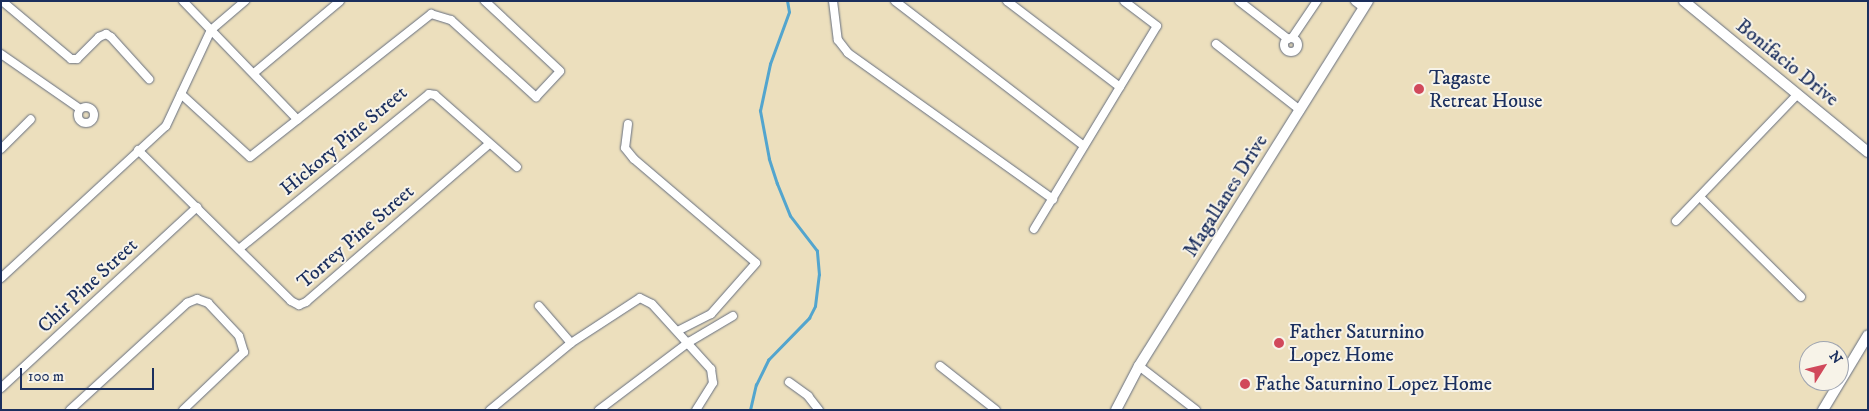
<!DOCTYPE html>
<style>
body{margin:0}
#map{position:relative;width:1869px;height:411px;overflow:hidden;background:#ecdfbd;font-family:"IM FELL DW Pica",serif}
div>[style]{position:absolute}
.stream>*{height:2.5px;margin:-1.25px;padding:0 1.25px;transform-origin:1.25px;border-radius:1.25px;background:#53a5ce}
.roads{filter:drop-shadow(0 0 1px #646d7f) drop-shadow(0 0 1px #646d7f)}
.minor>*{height:8px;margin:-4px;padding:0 4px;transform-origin:4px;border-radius:4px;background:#fff}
.minor>.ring{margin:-4px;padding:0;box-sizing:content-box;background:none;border:8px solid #fff;border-radius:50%}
.tertiary>*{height:10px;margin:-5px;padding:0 5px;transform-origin:5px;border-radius:5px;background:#fff}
.dots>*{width:14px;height:14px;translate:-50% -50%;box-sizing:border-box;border:2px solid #f7f3e8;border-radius:50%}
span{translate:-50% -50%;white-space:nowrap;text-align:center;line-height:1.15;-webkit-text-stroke:4px #f7f3e8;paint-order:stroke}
.street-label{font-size:20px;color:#1b2f5e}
.poi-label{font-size:20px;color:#1b2f5e}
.left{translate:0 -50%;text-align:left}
.frame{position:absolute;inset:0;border:2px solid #1b2f5e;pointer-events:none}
.north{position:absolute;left:1799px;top:341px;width:50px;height:50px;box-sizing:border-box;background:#f7f3e8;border:1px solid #9fa5b1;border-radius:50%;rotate:54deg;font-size:14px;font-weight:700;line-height:20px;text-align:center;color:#1b2f5e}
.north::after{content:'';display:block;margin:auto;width:18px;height:22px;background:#d1495b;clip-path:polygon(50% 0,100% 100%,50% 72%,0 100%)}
.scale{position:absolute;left:20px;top:368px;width:134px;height:22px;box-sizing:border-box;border:2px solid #1b2f5e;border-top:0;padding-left:6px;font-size:15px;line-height:18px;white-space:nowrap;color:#1b2f5e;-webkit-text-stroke:4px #f7f3e8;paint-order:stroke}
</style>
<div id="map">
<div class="stream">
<div style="left:750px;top:410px;width:26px;rotate:-77deg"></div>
<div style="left:756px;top:385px;width:28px;rotate:-64deg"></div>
<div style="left:768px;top:360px;width:59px;rotate:-45.7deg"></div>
<div style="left:809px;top:318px;width:13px;rotate:-63deg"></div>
<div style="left:815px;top:306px;width:31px;rotate:-83deg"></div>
<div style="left:819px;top:275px;width:24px;rotate:-95deg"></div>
<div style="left:817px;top:251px;width:44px;rotate:-127.6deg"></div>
<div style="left:790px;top:216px;width:35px;rotate:-112deg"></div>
<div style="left:777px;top:184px;width:26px;rotate:-108deg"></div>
<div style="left:769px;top:159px;width:49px;rotate:-100.6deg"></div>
<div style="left:760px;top:111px;width:48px;rotate:-78deg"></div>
<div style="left:770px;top:64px;width:55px;rotate:-69.9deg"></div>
<div style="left:789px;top:12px;width:11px;rotate:-100deg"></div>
</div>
<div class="roads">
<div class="minor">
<div style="left:2px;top:1px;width:90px;rotate:40deg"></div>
<div style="left:71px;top:59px;width:6px"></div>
<div style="left:77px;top:59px;width:31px;rotate:-45deg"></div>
<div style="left:99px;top:37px;width:8px;rotate:-23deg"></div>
<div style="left:106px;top:34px;width:6px;rotate:31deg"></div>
<div style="left:111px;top:37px;width:57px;rotate:47.9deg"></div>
<div style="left:183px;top:1px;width:165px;rotate:46deg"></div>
<div style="left:833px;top:1px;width:39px;rotate:83deg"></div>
<div style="left:838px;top:40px;width:16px;rotate:52deg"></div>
<div style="left:848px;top:53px;width:252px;rotate:35.5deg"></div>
<div style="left:895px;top:1px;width:238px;rotate:37.5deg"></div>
<div style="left:1007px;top:1px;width:142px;rotate:37.3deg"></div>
<div style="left:1239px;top:1px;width:62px;rotate:37.8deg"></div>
<div style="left:1355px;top:1px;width:11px;rotate:38deg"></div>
<div style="left:1292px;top:38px;width:45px;rotate:-56deg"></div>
<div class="ring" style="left:1284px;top:38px;width:6px;height:6px"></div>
<div style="left:1216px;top:44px;width:107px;rotate:38.2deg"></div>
<div style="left:1px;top:54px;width:96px;rotate:34.8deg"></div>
<div style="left:254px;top:73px;width:112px;rotate:-39.9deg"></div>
<div style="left:181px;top:94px;width:93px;rotate:42.4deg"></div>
<div style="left:250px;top:157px;width:231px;rotate:-38.3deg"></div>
<div style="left:431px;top:14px;width:21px;rotate:17deg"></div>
<div style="left:451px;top:20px;width:115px;rotate:42.2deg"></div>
<div style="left:536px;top:97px;width:35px;rotate:-47deg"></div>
<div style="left:560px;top:71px;width:103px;rotate:-137deg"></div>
<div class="ring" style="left:78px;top:107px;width:8px;height:8px"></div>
<div style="left:628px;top:124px;width:24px;rotate:97deg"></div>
<div style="left:625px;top:148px;width:14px;rotate:51deg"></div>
<div style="left:634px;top:159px;width:160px;rotate:40.4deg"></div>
<div style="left:756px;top:263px;width:68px;rotate:131.4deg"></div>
<div style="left:711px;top:314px;width:37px;rotate:153deg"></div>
<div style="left:1px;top:149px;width:42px;rotate:-45deg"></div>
<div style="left:138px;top:150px;width:215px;rotate:44.6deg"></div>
<div style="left:291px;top:301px;width:9px;rotate:27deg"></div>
<div style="left:299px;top:305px;width:8px;rotate:-23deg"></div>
<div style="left:306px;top:302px;width:242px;rotate:-40.8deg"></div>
<div style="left:1700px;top:197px;width:142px;rotate:44.7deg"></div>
<div style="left:1676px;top:221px;width:176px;rotate:-46.2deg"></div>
<div style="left:1034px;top:229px;width:237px;rotate:-58.8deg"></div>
<div style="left:1157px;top:26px;width:41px;rotate:-142.9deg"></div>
<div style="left:239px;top:249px;width:245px;rotate:-39.2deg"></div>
<div style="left:429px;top:94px;width:6px;rotate:9deg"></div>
<div style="left:435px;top:95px;width:109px;rotate:41.3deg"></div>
<div style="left:1px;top:278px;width:224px;rotate:-42.7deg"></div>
<div style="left:166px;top:126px;width:106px;rotate:-64.9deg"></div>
<div style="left:211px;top:30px;width:45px;rotate:-40.5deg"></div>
<div style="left:539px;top:306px;width:49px;rotate:49.1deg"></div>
<div style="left:940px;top:366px;width:71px;rotate:38.2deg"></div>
<div style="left:1139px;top:366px;width:72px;rotate:37.7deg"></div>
<div style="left:789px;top:382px;width:24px;rotate:36deg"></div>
<div style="left:808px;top:396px;width:18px;rotate:52deg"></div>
<div style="left:1px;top:388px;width:267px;rotate:-42.7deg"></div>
<div style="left:70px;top:410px;width:159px;rotate:-42.4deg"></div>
<div style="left:187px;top:303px;width:11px;rotate:-22deg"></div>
<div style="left:197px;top:299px;width:12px;rotate:20deg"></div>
<div style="left:208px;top:303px;width:45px;rotate:46.8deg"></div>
<div style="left:239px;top:336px;width:17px;rotate:73deg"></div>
<div style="left:244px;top:352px;width:84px;rotate:136.4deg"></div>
<div style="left:490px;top:410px;width:105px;rotate:-39.6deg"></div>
<div style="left:571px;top:343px;width:82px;rotate:-33.1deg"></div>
<div style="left:640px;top:298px;width:13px;rotate:27deg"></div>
<div style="left:652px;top:304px;width:88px;rotate:47.8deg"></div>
<div style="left:711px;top:369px;width:14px;rotate:82deg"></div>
<div style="left:713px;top:383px;width:32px;rotate:122deg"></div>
<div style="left:599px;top:410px;width:113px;rotate:-37.1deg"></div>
<div style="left:689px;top:342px;width:51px;rotate:-30.6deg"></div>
</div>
<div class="tertiary">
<div style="left:1684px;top:1px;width:238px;rotate:39.4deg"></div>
<div style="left:1116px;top:410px;width:50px;rotate:-62.4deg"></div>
<div style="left:1139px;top:366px;width:431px;rotate:-57.9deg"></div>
<div style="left:1823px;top:410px;width:87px;rotate:-59deg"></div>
</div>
</div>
<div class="dots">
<div style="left:1419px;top:89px;background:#d1495b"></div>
<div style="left:1279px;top:343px;background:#d1495b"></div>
<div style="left:1245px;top:384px;background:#d1495b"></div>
</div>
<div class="street-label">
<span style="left:1787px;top:63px;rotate:39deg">Bonifacio Drive</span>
<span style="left:344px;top:141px;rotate:-40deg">Hickory Pine Street</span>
<span style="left:1226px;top:196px;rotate:-58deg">Magallanes Drive</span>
<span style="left:356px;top:237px;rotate:-41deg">Torrey Pine Street</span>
<span style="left:88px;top:286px;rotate:-43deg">Chir Pine Street</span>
</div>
<div class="poi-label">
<span class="left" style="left:1429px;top:90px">Tagaste<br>Retreat House</span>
<span class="left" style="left:1289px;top:344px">Father Saturnino<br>Lopez Home</span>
<span class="left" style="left:1255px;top:384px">Fathe Saturnino Lopez Home</span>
</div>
<div class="frame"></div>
<div class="north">N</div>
<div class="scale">100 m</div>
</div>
